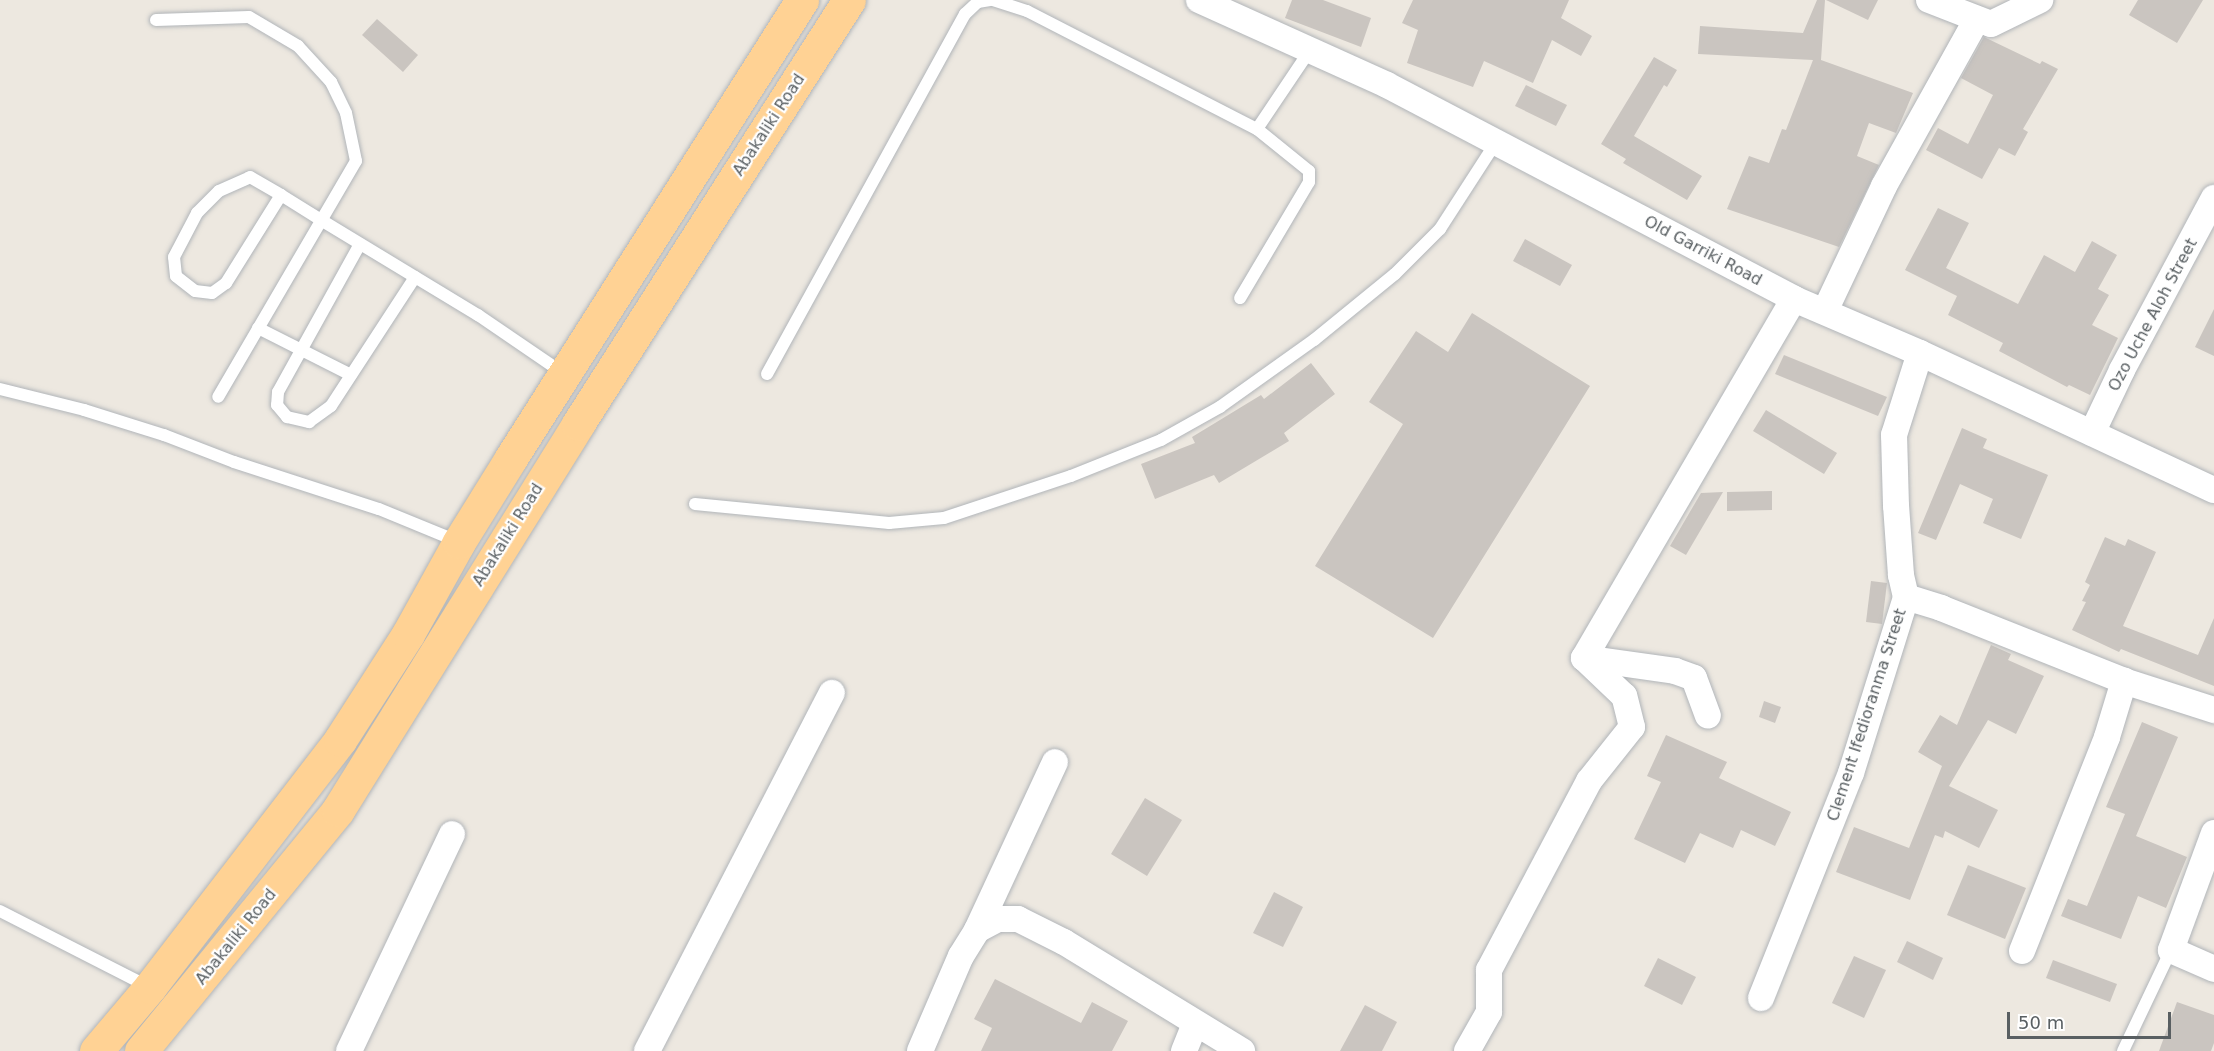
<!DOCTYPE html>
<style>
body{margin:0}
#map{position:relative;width:2214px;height:1051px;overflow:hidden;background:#ede8e0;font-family:"DejaVu Sans",sans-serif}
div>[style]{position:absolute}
.building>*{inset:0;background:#cac5c0}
.roads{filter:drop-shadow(0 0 2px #b1b5b9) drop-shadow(0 0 2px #b1b5b9)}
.service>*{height:12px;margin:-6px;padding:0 6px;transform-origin:6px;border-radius:6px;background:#fff}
.minor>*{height:26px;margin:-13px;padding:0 13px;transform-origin:13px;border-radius:13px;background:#fff}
.trunk>*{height:33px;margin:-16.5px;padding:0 16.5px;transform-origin:16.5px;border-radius:16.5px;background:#ffd294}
span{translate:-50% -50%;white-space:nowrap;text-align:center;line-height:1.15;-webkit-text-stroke:4.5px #fff;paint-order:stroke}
.street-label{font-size:16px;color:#595f62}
.scale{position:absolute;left:2007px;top:1012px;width:164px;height:27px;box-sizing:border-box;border:3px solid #595f62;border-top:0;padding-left:8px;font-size:18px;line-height:21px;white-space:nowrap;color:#595f62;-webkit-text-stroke:4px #fff;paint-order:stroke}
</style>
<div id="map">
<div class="building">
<div style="clip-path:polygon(1292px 0,1323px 0,1371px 18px,1361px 47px,1285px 18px)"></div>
<div style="clip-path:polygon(1413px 0,1569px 0,1561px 18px,1592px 36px,1581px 56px,1552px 40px,1533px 83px,1484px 61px,1473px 87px,1407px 63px,1418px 30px,1402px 23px)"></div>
<div style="clip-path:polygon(1817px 0,1825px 0,1821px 60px,1913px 93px,1896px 133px,1869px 123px,1857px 156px,1879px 165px,1839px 247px,1727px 209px,1749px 156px,1769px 163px,1782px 129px,1786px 130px,1813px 60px,1698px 54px,1700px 26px,1803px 33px)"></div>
<div style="clip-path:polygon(1826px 0,1878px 0,1868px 20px)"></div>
<div style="clip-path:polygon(2138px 0,2203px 0,2177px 43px,2129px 15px)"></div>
<div style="clip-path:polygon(377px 19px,418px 55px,403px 72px,362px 35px)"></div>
<div style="clip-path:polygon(1984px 37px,2040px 64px,2042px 61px,2058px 69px,2023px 129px,2028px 132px,2015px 156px,1999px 148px,1982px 179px,1926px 150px,1938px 128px,1968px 144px,1993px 95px,1961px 78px)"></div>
<div style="clip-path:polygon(1654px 57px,1677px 70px,1667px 87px,1664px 85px,1634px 136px,1702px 176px,1687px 200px,1623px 163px,1626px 159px,1601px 144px)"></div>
<div style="clip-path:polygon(1526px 85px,1567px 105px,1556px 126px,1515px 106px)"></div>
<div style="clip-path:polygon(1938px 208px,1969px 223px,1946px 268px,2018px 304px,2044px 255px,2075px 272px,2092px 241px,2117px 255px,2098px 289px,2109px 295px,2092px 325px,2118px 338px,2090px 395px,2069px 385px,2067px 387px,1999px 351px,2003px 343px,1948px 315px,1957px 296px,1905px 270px)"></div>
<div style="clip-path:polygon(1525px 239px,1572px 265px,1560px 286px,1513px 261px)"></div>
<div style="clip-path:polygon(2214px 309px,2214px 356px,2195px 347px)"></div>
<div style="clip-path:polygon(1472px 313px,1590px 386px,1433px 638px,1315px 566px,1403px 424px,1369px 402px,1416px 331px,1448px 352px)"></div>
<div style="clip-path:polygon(1784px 355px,1887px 397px,1878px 416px,1775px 374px)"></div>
<div style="clip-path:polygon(1311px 363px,1335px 394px,1284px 433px,1289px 441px,1219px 483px,1214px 475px,1155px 499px,1141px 464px,1195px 443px,1192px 437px,1261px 395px,1264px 399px)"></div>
<div style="clip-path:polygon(1766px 410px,1837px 453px,1824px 474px,1753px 431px)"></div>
<div style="clip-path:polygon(1962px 428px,1987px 439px,1983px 448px,2048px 475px,2021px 539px,1983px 523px,1993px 499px,1960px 484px,1936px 540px,1918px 533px)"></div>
<div style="clip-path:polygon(1772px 491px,1772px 510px,1727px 511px,1727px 492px)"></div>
<div style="clip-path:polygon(1723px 492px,1686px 555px,1670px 546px,1701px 493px)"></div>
<div style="clip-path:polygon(2105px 537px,2125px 546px,2128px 539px,2156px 552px,2123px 626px,2198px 655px,2214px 618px,2214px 686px,2121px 649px,2119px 652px,2072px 630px,2086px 602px,2082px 601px,2090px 585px,2085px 582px)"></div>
<div style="clip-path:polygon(1871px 581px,1887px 583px,1882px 624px,1866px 622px)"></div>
<div style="clip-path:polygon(1991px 645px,2011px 654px,2008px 660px,2044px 676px,2016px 734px,1988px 720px,1949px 786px,1998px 810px,1979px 848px,1945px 831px,1943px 838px,1935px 835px,1910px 900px,1836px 872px,1854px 827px,1909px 848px,1942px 766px,1918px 752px,1940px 715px,1957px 725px)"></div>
<div style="clip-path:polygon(1764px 701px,1781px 707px,1775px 723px,1759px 717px)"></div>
<div style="clip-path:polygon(2142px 722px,2178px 737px,2136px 836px,2187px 857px,2166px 908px,2138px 896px,2121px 939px,2061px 916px,2068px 899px,2087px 906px,2125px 814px,2106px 807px)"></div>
<div style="clip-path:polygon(1666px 735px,1727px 762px,1719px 778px,1791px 812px,1775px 846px,1741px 830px,1733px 848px,1700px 833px,1685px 863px,1634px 839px,1661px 782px,1647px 776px)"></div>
<div style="clip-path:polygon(1145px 798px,1182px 820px,1147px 876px,1111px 854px)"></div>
<div style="clip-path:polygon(1968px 865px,2026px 888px,2005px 939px,1947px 915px)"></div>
<div style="clip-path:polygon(1274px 892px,1303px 907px,1283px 947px,1253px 933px)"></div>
<div style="clip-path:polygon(1907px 941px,1943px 958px,1933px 980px,1897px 962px)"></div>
<div style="clip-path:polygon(1854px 956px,1886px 970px,1864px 1018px,1832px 1003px)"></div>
<div style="clip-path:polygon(1658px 958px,1696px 977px,1682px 1005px,1644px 986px)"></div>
<div style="clip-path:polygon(2053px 960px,2117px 984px,2110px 1002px,2046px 978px)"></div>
<div style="clip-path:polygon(995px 979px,1081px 1023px,1092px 1002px,1128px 1021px,1112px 1051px,981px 1051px,992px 1028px,974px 1019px)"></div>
<div style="clip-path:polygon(2177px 1002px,2214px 1015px,2214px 1043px,2211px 1051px,2159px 1051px)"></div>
<div style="clip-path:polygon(1365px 1005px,1397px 1022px,1382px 1051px,1340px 1051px)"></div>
</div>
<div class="roads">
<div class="service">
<div style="left:993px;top:0;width:36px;rotate:18deg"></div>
<div style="left:1027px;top:11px;width:259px;rotate:27.2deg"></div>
<div style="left:1257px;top:129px;width:67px;rotate:38.9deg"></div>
<div style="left:1309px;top:171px;width:11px;rotate:90deg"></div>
<div style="left:1309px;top:182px;width:135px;rotate:120.7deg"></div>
<div style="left:156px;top:20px;width:93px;rotate:-1.8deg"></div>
<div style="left:249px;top:17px;width:57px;rotate:30.6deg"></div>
<div style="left:298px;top:46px;width:49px;rotate:47.5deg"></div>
<div style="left:331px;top:82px;width:34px;rotate:64deg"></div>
<div style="left:346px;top:113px;width:49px;rotate:78.2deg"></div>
<div style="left:356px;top:161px;width:273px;rotate:120.3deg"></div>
<div style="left:1257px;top:129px;width:95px;rotate:-56.1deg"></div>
<div style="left:281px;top:195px;width:104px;rotate:122deg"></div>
<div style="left:226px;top:283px;width:17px;rotate:144deg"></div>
<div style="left:212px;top:293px;width:17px;rotate:-173deg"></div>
<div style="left:195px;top:291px;width:24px;rotate:-142deg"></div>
<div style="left:176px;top:276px;width:19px;rotate:-96deg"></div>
<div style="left:174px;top:257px;width:50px;rotate:-62.4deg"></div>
<div style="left:197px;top:213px;width:31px;rotate:-45deg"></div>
<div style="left:219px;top:191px;width:34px;rotate:-24deg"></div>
<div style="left:250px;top:177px;width:36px;rotate:30deg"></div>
<div style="left:281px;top:195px;width:47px;rotate:32deg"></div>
<div style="left:321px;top:220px;width:184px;rotate:31.2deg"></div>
<div style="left:478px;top:315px;width:103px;rotate:34.3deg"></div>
<div style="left:360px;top:244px;width:169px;rotate:119deg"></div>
<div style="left:278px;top:392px;width:13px;rotate:94deg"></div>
<div style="left:277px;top:405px;width:16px;rotate:50deg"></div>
<div style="left:287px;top:417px;width:23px;rotate:13deg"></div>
<div style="left:309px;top:422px;width:27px;rotate:-36deg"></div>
<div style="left:331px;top:406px;width:154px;rotate:-56.9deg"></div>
<div style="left:258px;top:328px;width:104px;rotate:26.8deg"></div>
<div style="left:767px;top:374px;width:411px;rotate:-61.2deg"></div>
<div style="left:965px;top:14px;width:18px;rotate:-43deg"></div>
<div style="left:978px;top:2px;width:12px;rotate:-9deg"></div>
<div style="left:0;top:389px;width:87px;rotate:14deg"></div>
<div style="left:84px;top:410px;width:84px;rotate:17.4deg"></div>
<div style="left:164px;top:435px;width:75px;rotate:21.1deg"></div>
<div style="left:234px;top:462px;width:152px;rotate:18deg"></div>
<div style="left:379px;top:509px;width:84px;rotate:22.3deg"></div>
<div style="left:695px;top:504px;width:195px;rotate:5.6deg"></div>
<div style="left:889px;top:523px;width:55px;rotate:-5.2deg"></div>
<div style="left:944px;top:518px;width:134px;rotate:-18.3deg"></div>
<div style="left:1071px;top:476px;width:97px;rotate:-21.8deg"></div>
<div style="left:1161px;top:440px;width:68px;rotate:-29.2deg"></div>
<div style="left:1220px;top:407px;width:115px;rotate:-35.5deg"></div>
<div style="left:1314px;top:340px;width:104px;rotate:-39.2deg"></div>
<div style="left:1395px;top:274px;width:64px;rotate:-45deg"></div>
<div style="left:1440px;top:229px;width:103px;rotate:-57.2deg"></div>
<div style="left:0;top:911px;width:167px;rotate:27deg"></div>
<div style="left:2123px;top:1051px;width:112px;rotate:-64.6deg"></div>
</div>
<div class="minor">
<div style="left:1199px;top:0;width:206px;rotate:24.3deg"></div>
<div style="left:1387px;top:85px;width:460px;rotate:27.7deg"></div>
<div style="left:1794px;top:299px;width:137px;rotate:23.2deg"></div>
<div style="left:1920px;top:353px;width:324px;rotate:25deg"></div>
<div style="left:1929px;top:0;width:66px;rotate:21.2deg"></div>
<div style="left:1991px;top:24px;width:55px;rotate:-26.1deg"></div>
<div style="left:1825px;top:311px;width:138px;rotate:-64.7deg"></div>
<div style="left:1884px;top:186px;width:191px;rotate:-60.9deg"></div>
<div style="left:2092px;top:433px;width:70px;rotate:-64.5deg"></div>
<div style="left:2122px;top:370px;width:195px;rotate:-61.9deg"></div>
<div style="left:1906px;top:597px;width:37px;rotate:17deg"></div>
<div style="left:1941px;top:608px;width:197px;rotate:21.7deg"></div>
<div style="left:2124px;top:681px;width:95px;rotate:17.9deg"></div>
<div style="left:1584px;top:658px;width:416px;rotate:-59.7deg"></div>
<div style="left:2214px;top:833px;width:125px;rotate:110.2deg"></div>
<div style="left:2171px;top:950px;width:47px;rotate:23.8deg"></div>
<div style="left:977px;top:930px;width:185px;rotate:-65.1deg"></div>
<div style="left:2022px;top:951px;width:230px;rotate:-68.3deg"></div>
<div style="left:2107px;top:737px;width:59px;rotate:-73.1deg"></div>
<div style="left:1761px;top:998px;width:242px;rotate:-68.2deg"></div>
<div style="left:1851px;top:773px;width:184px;rotate:-72.6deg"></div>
<div style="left:1906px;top:597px;width:23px;rotate:-103deg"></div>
<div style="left:1901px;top:575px;width:69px;rotate:-94.1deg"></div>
<div style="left:1896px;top:506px;width:71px;rotate:-91.6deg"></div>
<div style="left:1894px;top:435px;width:86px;rotate:-72.4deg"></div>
<div style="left:349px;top:1051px;width:240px;rotate:-64.6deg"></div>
<div style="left:647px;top:1051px;width:403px;rotate:-62.7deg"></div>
<div style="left:920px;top:1051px;width:103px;rotate:-66.7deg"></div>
<div style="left:961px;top:956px;width:31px;rotate:-58deg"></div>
<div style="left:977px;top:930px;width:24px;rotate:-28deg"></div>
<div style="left:998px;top:919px;width:20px"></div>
<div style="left:1018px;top:919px;width:51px;rotate:26.6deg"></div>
<div style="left:1064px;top:942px;width:209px;rotate:31.5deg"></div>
<div style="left:1184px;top:1051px;width:29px;rotate:-68deg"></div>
<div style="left:1467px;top:1051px;width:45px;rotate:-60.6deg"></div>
<div style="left:1489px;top:1012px;width:42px;rotate:-90deg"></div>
<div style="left:1489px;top:970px;width:214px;rotate:-62.1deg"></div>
<div style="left:1589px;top:781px;width:69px;rotate:-51.5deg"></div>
<div style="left:1632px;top:727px;width:32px;rotate:-104deg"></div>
<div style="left:1624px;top:696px;width:55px;rotate:-136.5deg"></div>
<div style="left:1584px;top:658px;width:92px;rotate:8.1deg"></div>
<div style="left:1675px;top:671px;width:20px;rotate:20deg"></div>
<div style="left:1694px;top:678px;width:40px;rotate:69.8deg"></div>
</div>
<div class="trunk">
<div style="left:96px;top:1051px;width:84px;rotate:-49.8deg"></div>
<div style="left:150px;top:987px;width:312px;rotate:-52.4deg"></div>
<div style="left:340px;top:740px;width:126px;rotate:-57.3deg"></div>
<div style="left:408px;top:634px;width:105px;rotate:-61deg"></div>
<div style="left:459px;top:542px;width:99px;rotate:-58.2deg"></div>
<div style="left:511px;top:458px;width:543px;rotate:-57.57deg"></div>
<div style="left:141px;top:1051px;width:311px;rotate:-50.7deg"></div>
<div style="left:338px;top:810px;width:455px;rotate:-58.1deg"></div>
<div style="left:578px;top:424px;width:503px;rotate:-57.42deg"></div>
</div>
</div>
<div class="street-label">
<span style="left:769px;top:125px;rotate:-57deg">Abakaliki Road</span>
<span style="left:1703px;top:251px;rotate:28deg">Old Garriki Road</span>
<span style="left:2153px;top:315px;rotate:-62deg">Ozo Uche Aloh Street</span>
<span style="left:508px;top:535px;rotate:-58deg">Abakaliki Road</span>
<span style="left:1867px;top:715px;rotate:-72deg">Clement Ifedioranma Street</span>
<span style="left:236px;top:937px;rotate:-51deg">Abakaliki Road</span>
</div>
<div class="scale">50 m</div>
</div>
